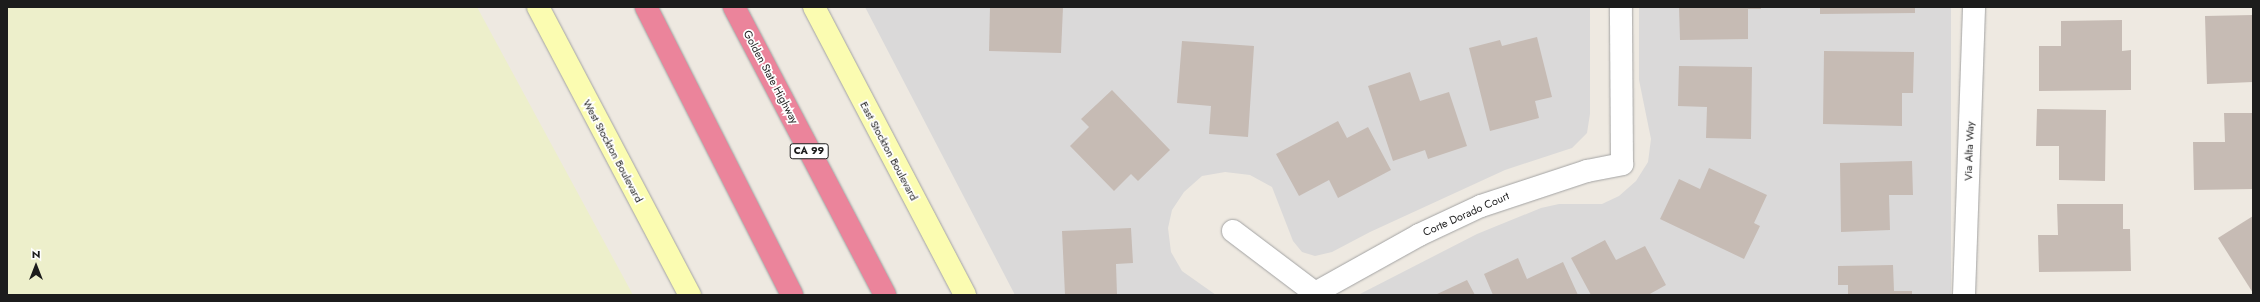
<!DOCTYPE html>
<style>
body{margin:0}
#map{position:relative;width:2260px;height:302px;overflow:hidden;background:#eee9e1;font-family:Jost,sans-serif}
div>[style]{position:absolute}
.residential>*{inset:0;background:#dad9d9}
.farmland>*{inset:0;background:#edefcb}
.building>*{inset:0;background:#c6bbb4}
.roads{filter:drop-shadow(0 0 1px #a3a3a3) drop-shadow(0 0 1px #a3a3a3)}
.street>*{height:22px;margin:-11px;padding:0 11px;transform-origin:11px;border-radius:11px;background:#fff}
.secondary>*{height:22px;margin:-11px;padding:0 11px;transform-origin:11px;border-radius:11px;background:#fbfcb1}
.highway>*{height:22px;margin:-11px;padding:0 11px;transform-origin:11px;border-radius:11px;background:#eb849b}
span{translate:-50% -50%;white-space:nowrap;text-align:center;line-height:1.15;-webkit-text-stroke:3.5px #fff;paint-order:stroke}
.shield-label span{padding:1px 3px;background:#fff;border:1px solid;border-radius:3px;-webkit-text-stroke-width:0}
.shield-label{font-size:10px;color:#1c1c1c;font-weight:700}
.street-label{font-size:11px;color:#1c1c1c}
.frame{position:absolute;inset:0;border:8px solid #1c1c1c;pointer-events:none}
.north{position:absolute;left:16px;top:246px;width:40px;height:40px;-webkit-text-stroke:3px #fff;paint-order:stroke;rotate:0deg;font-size:11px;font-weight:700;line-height:16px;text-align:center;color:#1c1c1c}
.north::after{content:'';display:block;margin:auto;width:14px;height:18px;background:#1c1c1c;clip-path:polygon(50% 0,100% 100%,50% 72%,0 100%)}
</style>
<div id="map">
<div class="residential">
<div style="clip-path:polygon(865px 7px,1590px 7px,1590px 114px,1587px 133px,1572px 148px,1505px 170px,1370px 232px,1332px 252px,1315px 256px,1302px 252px,1293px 241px,1272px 187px,1250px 175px,1225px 172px,1202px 176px,1184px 192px,1172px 210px,1168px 228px,1171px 252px,1182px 271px,1216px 295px,1015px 295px)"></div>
<div style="clip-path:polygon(1639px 7px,1951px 7px,1951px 295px,1358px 295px,1477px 234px,1541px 208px,1559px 204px,1602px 204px,1619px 196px,1636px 181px,1648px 162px,1651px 139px,1639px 80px)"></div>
</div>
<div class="farmland">
<div style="clip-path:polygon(7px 7px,477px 7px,633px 295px,7px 295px)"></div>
</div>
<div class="building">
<div style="clip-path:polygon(990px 7px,1063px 7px,1061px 53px,989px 51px)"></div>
<div style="clip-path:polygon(1679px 7px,1761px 7px,1761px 9px,1748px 9px,1748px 39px,1680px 40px)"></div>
<div style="clip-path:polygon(1820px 7px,1915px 7px,1915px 13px,1820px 14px)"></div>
<div style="clip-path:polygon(2253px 15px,2253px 82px,2207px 84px,2205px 16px)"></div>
<div style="clip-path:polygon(2122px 20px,2122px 51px,2131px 50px,2131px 90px,2039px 91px,2039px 46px,2061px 46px,2061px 21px)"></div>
<div style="clip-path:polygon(1537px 37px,1552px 97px,1535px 101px,1539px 118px,1490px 131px,1469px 48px,1500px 40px,1502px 46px)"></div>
<div style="clip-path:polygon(1182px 41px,1254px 46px,1248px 137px,1209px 134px,1211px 106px,1177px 103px)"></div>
<div style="clip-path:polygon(1824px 51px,1914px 52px,1913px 93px,1902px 93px,1902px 126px,1823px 124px)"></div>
<div style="clip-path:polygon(1679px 66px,1752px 67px,1751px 139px,1706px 138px,1707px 107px,1678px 106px)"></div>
<div style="clip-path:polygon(1410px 72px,1420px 101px,1449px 92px,1467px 146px,1428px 159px,1425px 150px,1393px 161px,1368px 86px)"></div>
<div style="clip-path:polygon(1112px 90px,1170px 150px,1138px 181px,1131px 174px,1114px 191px,1070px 146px,1089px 127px,1081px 119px)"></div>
<div style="clip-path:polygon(2037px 109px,2106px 110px,2105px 181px,2059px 180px,2059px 146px,2036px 146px)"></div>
<div style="clip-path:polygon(2224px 113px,2253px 113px,2253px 189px,2194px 190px,2193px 142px,2225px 142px)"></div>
<div style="clip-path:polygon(1338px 121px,1347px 138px,1368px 127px,1391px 170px,1338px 198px,1329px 180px,1299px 196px,1276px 154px)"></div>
<div style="clip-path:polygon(1912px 161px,1913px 195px,1889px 195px,1890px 230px,1841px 232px,1840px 163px)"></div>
<div style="clip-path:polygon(1709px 168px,1767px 195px,1754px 223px,1760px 226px,1744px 259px,1660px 219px,1679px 179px,1700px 189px)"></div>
<div style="clip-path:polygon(2057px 204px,2123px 204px,2123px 229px,2130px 229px,2131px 271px,2039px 272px,2038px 235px,2058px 235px)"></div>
<div style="clip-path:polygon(2253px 216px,2253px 293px,2218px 238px)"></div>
<div style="clip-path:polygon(1131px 228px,1133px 263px,1116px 264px,1117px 295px,1065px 295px,1062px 231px)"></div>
<div style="clip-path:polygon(1605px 240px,1616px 260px,1645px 246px,1666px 285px,1648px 295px,1591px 295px,1571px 258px)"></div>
<div style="clip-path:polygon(1518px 258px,1527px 279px,1563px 262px,1578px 295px,1493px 295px,1484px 274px)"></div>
<div style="clip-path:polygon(1893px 265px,1894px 291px,1912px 291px,1912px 295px,1848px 295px,1848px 285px,1838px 285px,1838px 266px)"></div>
<div style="clip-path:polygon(1467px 280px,1475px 295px,1435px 295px)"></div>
</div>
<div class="roads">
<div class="street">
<div style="left:1233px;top:231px;width:103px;rotate:37.1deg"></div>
<div style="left:1315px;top:293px;width:119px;rotate:-29.1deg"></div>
<div style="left:1419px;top:235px;width:68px;rotate:-25.1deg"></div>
<div style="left:1481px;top:206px;width:112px;rotate:-18.3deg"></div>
<div style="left:1587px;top:171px;width:36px;rotate:-11deg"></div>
<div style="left:1622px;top:164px;width:157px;rotate:-90.4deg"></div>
<div style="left:1964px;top:295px;width:288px;rotate:-88deg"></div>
</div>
<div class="secondary">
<div style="left:538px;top:7px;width:326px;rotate:62.2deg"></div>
<div style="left:814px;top:7px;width:325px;rotate:62.3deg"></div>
</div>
<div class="highway">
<div style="left:646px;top:7px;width:323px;rotate:63.1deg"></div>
<div style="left:734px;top:7px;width:325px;rotate:62.3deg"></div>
</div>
</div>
<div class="shield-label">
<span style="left:809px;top:151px">CA 99</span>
</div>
<div class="street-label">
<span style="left:771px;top:77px;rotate:62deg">Golden State Highway</span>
<span style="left:613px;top:151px;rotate:62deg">West Stockton Boulevard</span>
<span style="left:889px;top:151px;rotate:62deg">East Stockton Boulevard</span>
<span style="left:1969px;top:151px;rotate:-88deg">Via Alta Way</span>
<span style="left:1466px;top:214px;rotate:-24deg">Corte Dorado Court</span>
</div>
<div class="frame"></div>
<div class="north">N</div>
</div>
